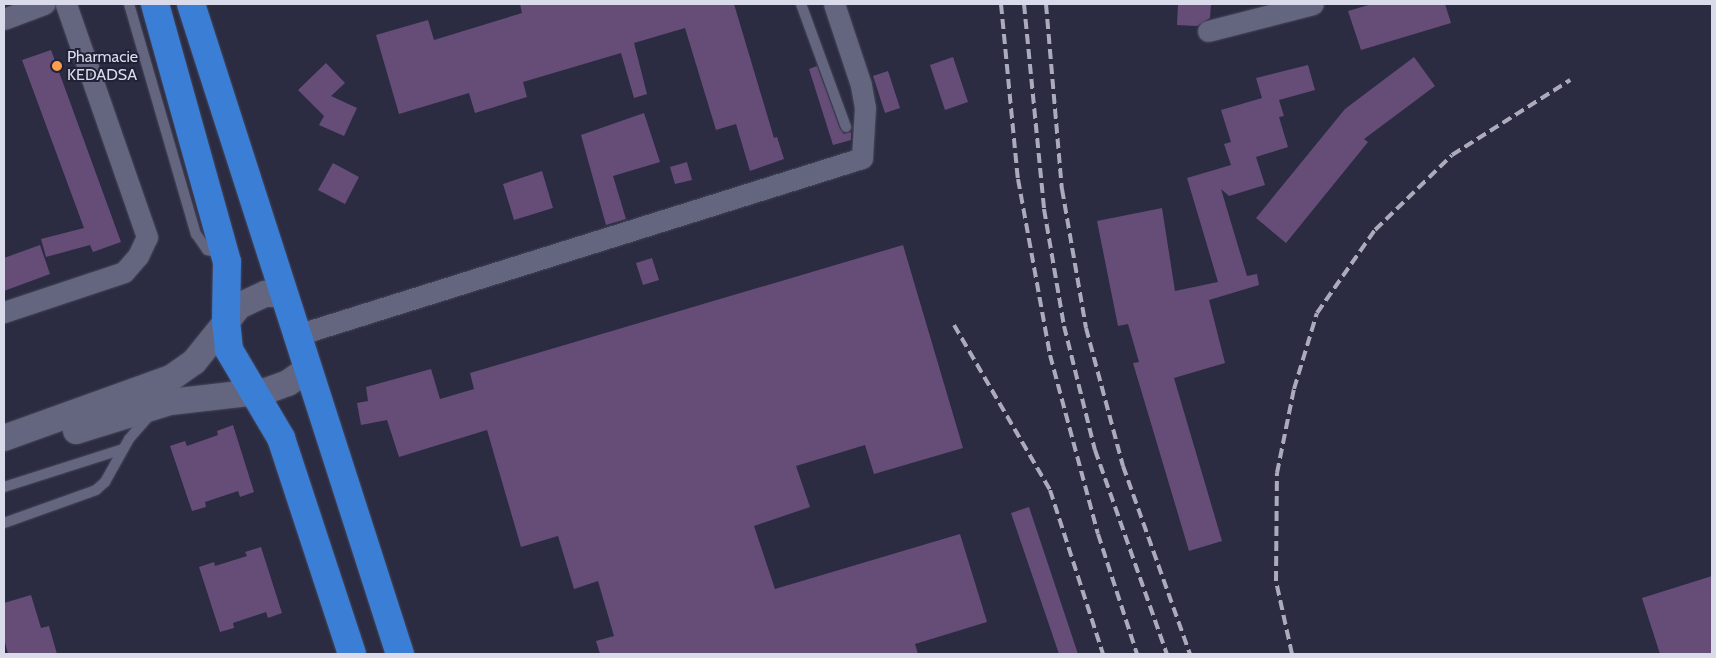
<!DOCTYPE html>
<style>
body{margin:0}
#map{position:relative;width:1716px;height:658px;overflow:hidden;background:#2b2b42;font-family:Cabin,sans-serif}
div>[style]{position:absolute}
.building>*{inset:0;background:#664d78}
.roads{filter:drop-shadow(0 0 1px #47475a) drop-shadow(0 0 1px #47475a)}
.service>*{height:10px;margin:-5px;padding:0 5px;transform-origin:5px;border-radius:5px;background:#64657f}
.minor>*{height:21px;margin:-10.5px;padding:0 10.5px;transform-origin:10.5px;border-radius:10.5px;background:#64657f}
.tertiary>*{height:26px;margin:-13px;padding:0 13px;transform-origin:13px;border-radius:13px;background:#64657f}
.trunk>*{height:28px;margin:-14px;padding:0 14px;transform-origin:14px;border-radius:14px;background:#3b7ed6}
.rail>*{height:4px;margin-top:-2px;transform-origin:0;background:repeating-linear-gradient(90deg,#ababbc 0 10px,transparent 0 15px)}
.dots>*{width:14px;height:14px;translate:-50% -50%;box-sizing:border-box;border:2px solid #212137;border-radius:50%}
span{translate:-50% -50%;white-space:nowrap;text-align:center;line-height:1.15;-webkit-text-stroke:4px #212137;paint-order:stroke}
.poi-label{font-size:16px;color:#dadbea}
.left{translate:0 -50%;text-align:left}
.frame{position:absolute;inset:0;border:5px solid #dadbea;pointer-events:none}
</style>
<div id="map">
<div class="building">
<div style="clip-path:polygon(520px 4px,734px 4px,774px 138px,777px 137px,784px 159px,750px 171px,736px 124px,716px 130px,685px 28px,634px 43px,647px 94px,634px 98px,621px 53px,523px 82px,527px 97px,475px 113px,469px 93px,399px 114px,376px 35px,428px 20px,434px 40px,522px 13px)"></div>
<div style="clip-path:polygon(1178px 4px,1211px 4px,1210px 18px,1197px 26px,1177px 25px)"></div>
<div style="clip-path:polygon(1372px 4px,1445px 4px,1451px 23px,1361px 50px,1348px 11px)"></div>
<div style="clip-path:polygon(51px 50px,121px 242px,93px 252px,90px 245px,46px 257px,41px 239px,84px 228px,22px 60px)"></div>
<div style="clip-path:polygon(953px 57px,968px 102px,945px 110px,930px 65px)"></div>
<div style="clip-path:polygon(1414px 57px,1435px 86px,1364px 139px,1368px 142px,1286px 243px,1256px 218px,1345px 109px)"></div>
<div style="clip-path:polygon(326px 63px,345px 83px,331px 96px,357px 108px,344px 136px,319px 125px,324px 116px,298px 90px)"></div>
<div style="clip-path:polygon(1308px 65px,1315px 90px,1279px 100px,1284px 116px,1279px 117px,1288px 147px,1256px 157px,1265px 185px,1229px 196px,1221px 189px,1247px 276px,1257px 274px,1259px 285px,1209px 300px,1225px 363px,1174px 378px,1222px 541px,1189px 551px,1133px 363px,1139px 362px,1128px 324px,1118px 326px,1097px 221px,1162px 208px,1175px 291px,1218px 282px,1187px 178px,1231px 165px,1224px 144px,1231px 142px,1221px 110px,1262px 98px,1256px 78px)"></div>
<div style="clip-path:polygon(817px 66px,840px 129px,844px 134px,851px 132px,851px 140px,833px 145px,809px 69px)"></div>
<div style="clip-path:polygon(888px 71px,900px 108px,885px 113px,873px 76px)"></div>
<div style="clip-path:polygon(644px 113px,660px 162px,613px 176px,626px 219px,606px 225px,581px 135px)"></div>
<div style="clip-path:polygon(687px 162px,692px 180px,675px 184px,670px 167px)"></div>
<div style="clip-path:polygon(333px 163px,359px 177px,345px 204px,318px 190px)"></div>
<div style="clip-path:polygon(542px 171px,553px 208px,514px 220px,503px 184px)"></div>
<div style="clip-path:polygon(40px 245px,50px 274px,4px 291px,4px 258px)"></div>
<div style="clip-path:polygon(903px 245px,963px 448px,874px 474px,865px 445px,796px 466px,810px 507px,754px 526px,775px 589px,960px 534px,987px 622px,915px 644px,918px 654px,600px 654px,596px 641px,614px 636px,598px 581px,574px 589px,558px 536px,521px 547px,487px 430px,399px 457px,387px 420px,361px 425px,357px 403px,368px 401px,366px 387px,431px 369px,440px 399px,474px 389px,470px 373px)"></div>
<div style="clip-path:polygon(652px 258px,659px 280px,643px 285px,636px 263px)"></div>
<div style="clip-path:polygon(233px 425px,254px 492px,240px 497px,238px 491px,205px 502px,206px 507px,192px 511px,170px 446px,185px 441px,187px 446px,218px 435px,217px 431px)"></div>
<div style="clip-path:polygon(1029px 507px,1078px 654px,1059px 654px,1011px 513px)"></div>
<div style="clip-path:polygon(261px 547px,282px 613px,268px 618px,266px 612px,233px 623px,234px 628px,220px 632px,199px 567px,214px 562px,215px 566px,247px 556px,245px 552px)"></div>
<div style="clip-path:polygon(1712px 576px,1712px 654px,1660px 654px,1642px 598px)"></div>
<div style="clip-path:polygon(31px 595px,41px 628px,49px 626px,57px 654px,8px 654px,4px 638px,4px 603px)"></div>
</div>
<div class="roads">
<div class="service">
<div style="left:129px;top:4px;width:240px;rotate:73.8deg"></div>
<div style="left:196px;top:234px;width:19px;rotate:55deg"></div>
<div style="left:207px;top:250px;width:16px;rotate:11deg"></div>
<div style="left:801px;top:4px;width:131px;rotate:69.9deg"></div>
<div style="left:4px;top:487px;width:125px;rotate:-17.7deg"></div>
<div style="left:4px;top:523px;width:98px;rotate:-19.7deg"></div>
<div style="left:96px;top:490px;width:12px;rotate:-42deg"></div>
<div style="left:105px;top:482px;width:49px;rotate:-60.8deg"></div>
<div style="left:129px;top:439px;width:32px;rotate:-49deg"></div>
</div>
<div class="minor">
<div style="left:4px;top:19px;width:43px;rotate:-20.6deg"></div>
<div style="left:1208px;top:31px;width:108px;rotate:-14.4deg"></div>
<div style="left:4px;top:312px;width:126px;rotate:-18.4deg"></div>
<div style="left:124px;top:272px;width:21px;rotate:-49deg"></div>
<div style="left:138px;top:256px;width:21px;rotate:-65deg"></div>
<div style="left:147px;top:237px;width:247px;rotate:-109.2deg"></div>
<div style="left:297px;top:335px;width:592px;rotate:-17.39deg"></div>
<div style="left:862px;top:158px;width:50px;rotate:-86.6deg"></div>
<div style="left:865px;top:108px;width:23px;rotate:-100deg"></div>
<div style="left:861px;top:85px;width:85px;rotate:-108.4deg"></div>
</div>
<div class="tertiary">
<div style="left:76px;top:431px;width:98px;rotate:-17.1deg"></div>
<div style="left:170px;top:402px;width:97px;rotate:-6.5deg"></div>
<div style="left:266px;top:391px;width:23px;rotate:-20deg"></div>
<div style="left:288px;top:383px;width:24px;rotate:-35deg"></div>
<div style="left:4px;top:438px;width:177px;rotate:-19.8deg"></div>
<div style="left:171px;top:378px;width:28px;rotate:-35deg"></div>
<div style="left:194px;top:362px;width:72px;rotate:-51.2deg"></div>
<div style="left:239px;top:306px;width:29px;rotate:-25deg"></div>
<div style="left:265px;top:294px;width:18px"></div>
</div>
<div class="trunk">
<div style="left:155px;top:4px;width:268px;rotate:74.4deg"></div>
<div style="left:227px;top:262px;width:59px;rotate:91deg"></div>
<div style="left:226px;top:321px;width:29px;rotate:84deg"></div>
<div style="left:229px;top:350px;width:102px;rotate:59.4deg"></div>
<div style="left:281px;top:438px;width:227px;rotate:71.8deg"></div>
<div style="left:191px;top:4px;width:683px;rotate:72.18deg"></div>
</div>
</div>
<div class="rail">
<div style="left:1001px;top:4px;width:176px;rotate:84.5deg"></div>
<div style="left:1018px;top:179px;width:179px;rotate:79.7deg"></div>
<div style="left:1050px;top:355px;width:185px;rotate:75deg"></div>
<div style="left:1098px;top:534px;width:126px;rotate:72deg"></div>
<div style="left:1024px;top:4px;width:206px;rotate:84.4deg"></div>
<div style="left:1044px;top:209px;width:119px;rotate:80.3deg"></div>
<div style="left:1064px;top:326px;width:128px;rotate:76deg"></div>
<div style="left:1095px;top:450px;width:216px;rotate:70.6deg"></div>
<div style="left:1046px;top:4px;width:186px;rotate:85.1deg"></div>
<div style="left:1062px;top:189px;width:141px;rotate:80.2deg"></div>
<div style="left:1086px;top:328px;width:143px;rotate:75deg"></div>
<div style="left:1123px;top:466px;width:200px;rotate:70.4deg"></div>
<div style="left:954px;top:325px;width:191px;rotate:59.8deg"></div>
<div style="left:1050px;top:490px;width:172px;rotate:72.1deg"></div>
<div style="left:1292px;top:654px;width:75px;rotate:-102.4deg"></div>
<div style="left:1276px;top:581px;width:108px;rotate:-89.5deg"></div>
<div style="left:1277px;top:473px;width:86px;rotate:-78.6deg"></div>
<div style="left:1294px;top:389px;width:79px;rotate:-73.2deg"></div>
<div style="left:1317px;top:313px;width:101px;rotate:-55.1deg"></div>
<div style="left:1375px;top:230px;width:107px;rotate:-44.2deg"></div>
<div style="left:1452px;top:155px;width:140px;rotate:-32.4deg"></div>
</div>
<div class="dots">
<div style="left:57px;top:66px;background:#fa9f4f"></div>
</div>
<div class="poi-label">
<span class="left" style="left:67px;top:66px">Pharmacie<br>KEDADSA</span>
</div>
<div class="frame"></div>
</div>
